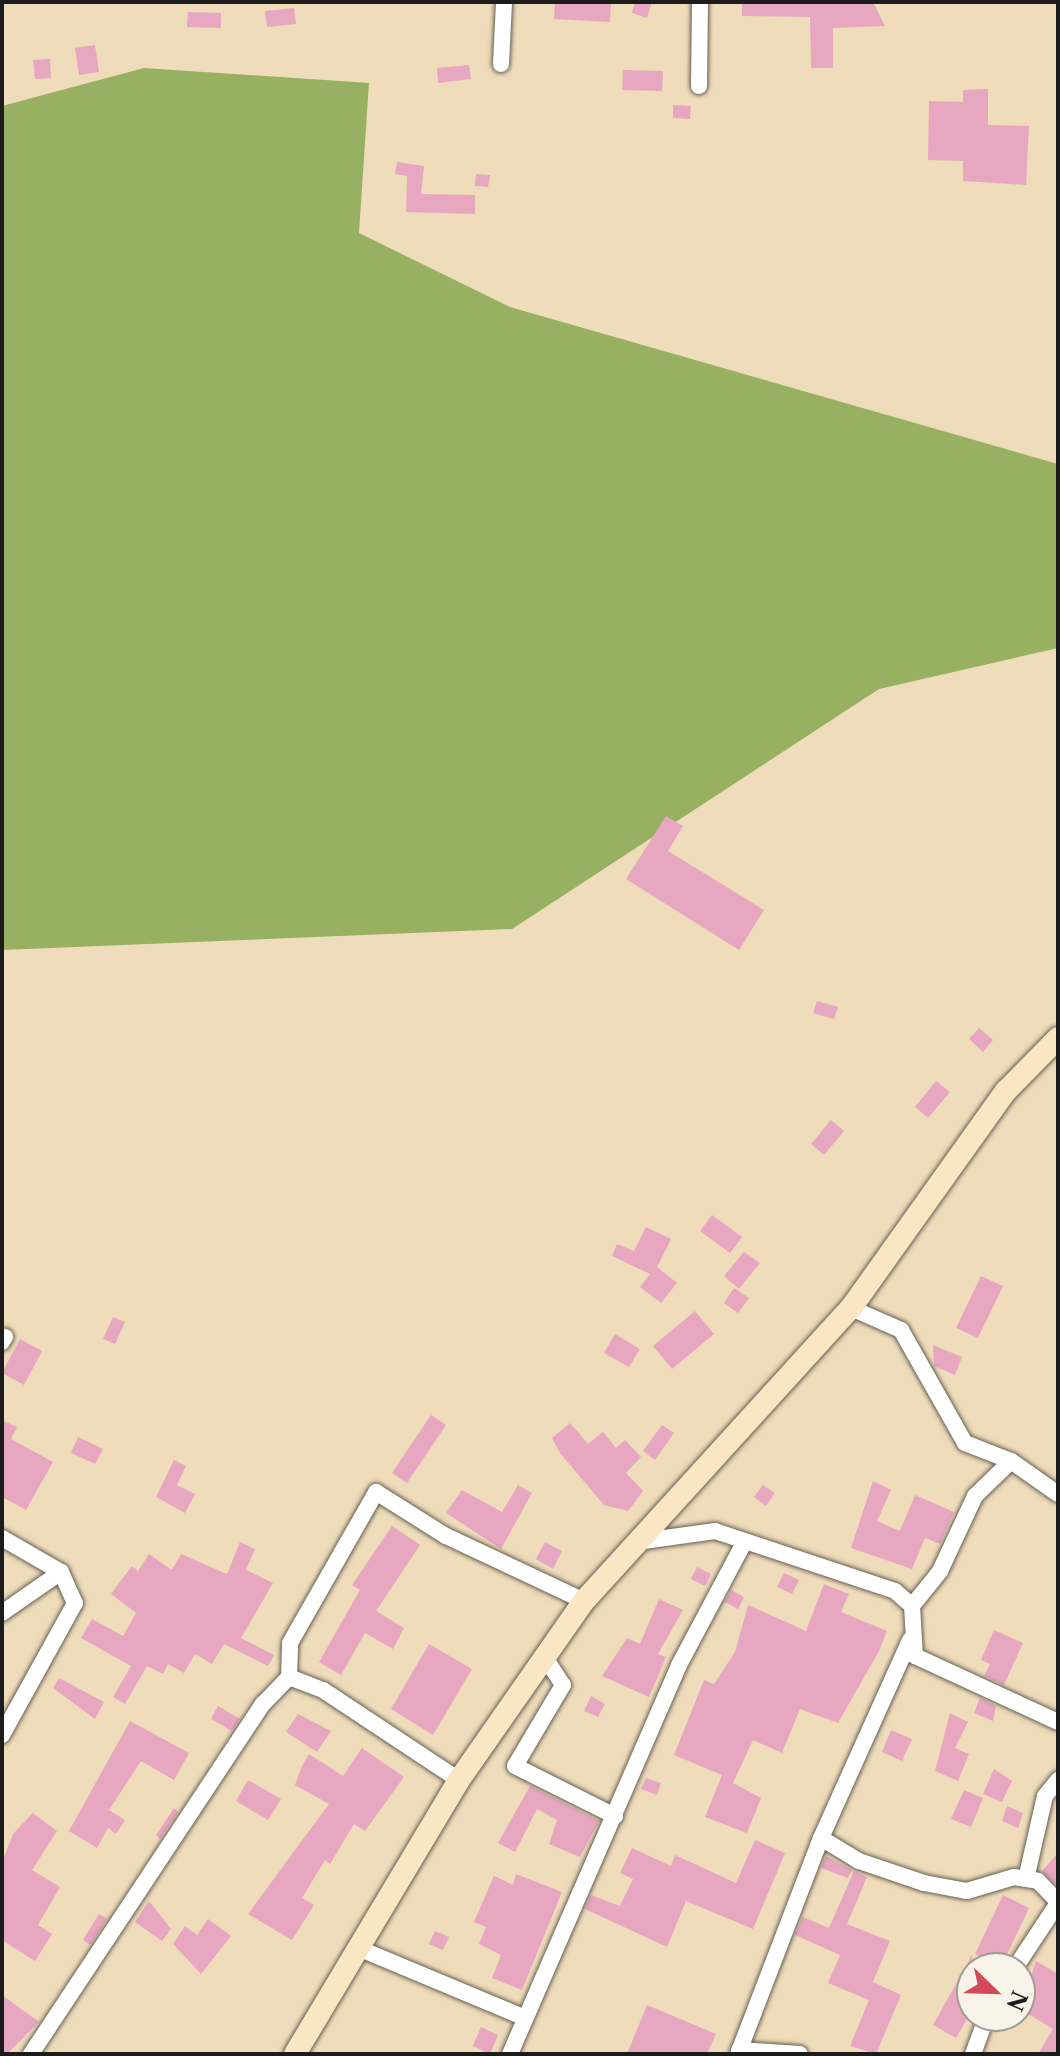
<!DOCTYPE html>
<style>
body{margin:0}
#map{position:relative;width:1060px;height:2056px;overflow:hidden;background:#eedcba;font-family:"Libre Caslon Text",serif}
div>[style]{position:absolute}
.forest>*{inset:0;background:#98b061}
.building>*{inset:0;background:#e7a7c0}
.roads{filter:drop-shadow(0 0 2px #665f53) drop-shadow(0 0 2px #665f53)}
.street>*{height:16px;margin:-8px;padding:0 8px;transform-origin:8px;border-radius:8px;background:#fff}
.secondary>*{height:22px;margin:-11px;padding:0 11px;transform-origin:11px;border-radius:11px;background:#fbe6c4}
span{translate:-50% -50%;white-space:nowrap;text-align:center;line-height:1.15;-webkit-text-stroke:6px #f7f3e8;paint-order:stroke}
.frame{position:absolute;inset:0;border:4px solid #1c1c1c;pointer-events:none}
.north{position:absolute;left:956px;top:1952px;width:80px;height:80px;box-sizing:border-box;background:#f7f3e8;border:2px solid #9f9d96;border-radius:50%;rotate:113deg;font-size:22px;font-weight:700;line-height:32px;text-align:center;color:#1c1c1c}
.north::after{content:'';display:block;margin:auto;width:28px;height:36px;background:#d1495b;clip-path:polygon(50% 0,100% 100%,50% 72%,0 100%)}
</style>
<div id="map">
<div class="forest">
<div style="clip-path:polygon(144px 68px,369px 83px,359px 233px,510px 307px,1058px 464px,1058px 648px,879px 689px,512px 929px,2px 950px,2px 106px)"></div>
</div>
<div class="building">
<div style="clip-path:polygon(555px 2px,611px 2px,610px 22px,554px 19px)"></div>
<div style="clip-path:polygon(635px 2px,652px 2px,647px 18px,632px 13px)"></div>
<div style="clip-path:polygon(742px 2px,873px 2px,885px 26px,833px 28px,833px 68px,811px 68px,810px 17px,742px 16px)"></div>
<div style="clip-path:polygon(294px 8px,296px 24px,267px 27px,265px 11px)"></div>
<div style="clip-path:polygon(188px 12px,221px 13px,221px 28px,187px 27px)"></div>
<div style="clip-path:polygon(95px 45px,99px 72px,79px 75px,75px 48px)"></div>
<div style="clip-path:polygon(50px 59px,51px 78px,35px 79px,33px 60px)"></div>
<div style="clip-path:polygon(469px 65px,471px 79px,438px 83px,437px 68px)"></div>
<div style="clip-path:polygon(623px 70px,663px 71px,662px 91px,622px 90px)"></div>
<div style="clip-path:polygon(988px 89px,988px 125px,1029px 126px,1026px 185px,963px 181px,963px 161px,928px 160px,929px 101px,963px 102px,963px 90px)"></div>
<div style="clip-path:polygon(673px 105px,691px 106px,690px 119px,673px 118px)"></div>
<div style="clip-path:polygon(397px 162px,424px 166px,421px 194px,475px 195px,475px 214px,406px 212px,407px 176px,395px 174px)"></div>
<div style="clip-path:polygon(476px 174px,490px 175px,488px 187px,475px 186px)"></div>
<div style="clip-path:polygon(666px 816px,683px 826px,668px 851px,764px 910px,739px 950px,626px 879px)"></div>
<div style="clip-path:polygon(817px 1001px,838px 1007px,834px 1019px,813px 1013px)"></div>
<div style="clip-path:polygon(979px 1028px,993px 1040px,983px 1052px,969px 1039px)"></div>
<div style="clip-path:polygon(936px 1081px,950px 1092px,928px 1118px,915px 1107px)"></div>
<div style="clip-path:polygon(831px 1120px,844px 1131px,824px 1155px,811px 1144px)"></div>
<div style="clip-path:polygon(712px 1215px,742px 1237px,730px 1253px,700px 1231px)"></div>
<div style="clip-path:polygon(646px 1227px,671px 1239px,657px 1267px,677px 1283px,661px 1303px,640px 1287px,650px 1274px,612px 1256px,617px 1244px,634px 1251px)"></div>
<div style="clip-path:polygon(744px 1252px,760px 1263px,739px 1289px,724px 1276px)"></div>
<div style="clip-path:polygon(981px 1276px,1003px 1286px,978px 1338px,956px 1328px)"></div>
<div style="clip-path:polygon(734px 1288px,749px 1298px,738px 1313px,724px 1303px)"></div>
<div style="clip-path:polygon(695px 1311px,714px 1334px,672px 1369px,653px 1346px)"></div>
<div style="clip-path:polygon(113px 1317px,125px 1322px,115px 1344px,103px 1339px)"></div>
<div style="clip-path:polygon(615px 1334px,640px 1349px,629px 1367px,604px 1353px)"></div>
<div style="clip-path:polygon(20px 1339px,42px 1351px,24px 1385px,2px 1373px)"></div>
<div style="clip-path:polygon(933px 1345px,962px 1357px,955px 1375px,934px 1366px)"></div>
<div style="clip-path:polygon(431px 1415px,446px 1425px,407px 1483px,392px 1473px)"></div>
<div style="clip-path:polygon(2px 1420px,17px 1427px,11px 1439px,53px 1462px,26px 1510px,2px 1497px)"></div>
<div style="clip-path:polygon(570px 1423px,588px 1444px,603px 1432px,616px 1448px,625px 1440px,641px 1457px,626px 1473px,643px 1491px,628px 1511px,604px 1505px,560px 1453px,552px 1438px)"></div>
<div style="clip-path:polygon(662px 1425px,674px 1433px,655px 1460px,643px 1451px)"></div>
<div style="clip-path:polygon(78px 1437px,103px 1449px,95px 1464px,71px 1453px)"></div>
<div style="clip-path:polygon(174px 1460px,186px 1466px,177px 1485px,195px 1494px,185px 1513px,156px 1497px)"></div>
<div style="clip-path:polygon(873px 1481px,891px 1490px,877px 1521px,900px 1531px,915px 1495px,954px 1512px,940px 1544px,925px 1538px,912px 1569px,851px 1548px)"></div>
<div style="clip-path:polygon(518px 1485px,532px 1493px,501px 1549px,446px 1513px,462px 1490px,502px 1512px)"></div>
<div style="clip-path:polygon(763px 1485px,775px 1493px,766px 1506px,754px 1497px)"></div>
<div style="clip-path:polygon(392px 1526px,420px 1545px,376px 1611px,404px 1628px,393px 1649px,365px 1633px,341px 1675px,319px 1662px,360px 1590px,352px 1585px)"></div>
<div style="clip-path:polygon(240px 1542px,255px 1549px,246px 1570px,273px 1583px,241px 1638px,274px 1655px,268px 1666px,224px 1644px,212px 1664px,195px 1654px,184px 1673px,168px 1664px,163px 1674px,147px 1666px,125px 1704px,113px 1697px,131px 1666px,81px 1638px,92px 1619px,123px 1636px,136px 1613px,111px 1594px,132px 1566px,138px 1571px,149px 1554px,172px 1570px,181px 1554px,227px 1574px)"></div>
<div style="clip-path:polygon(545px 1542px,562px 1551px,553px 1569px,536px 1559px)"></div>
<div style="clip-path:polygon(697px 1567px,711px 1574px,705px 1586px,691px 1579px)"></div>
<div style="clip-path:polygon(784px 1573px,799px 1580px,792px 1594px,777px 1587px)"></div>
<div style="clip-path:polygon(824px 1584px,849px 1594px,841px 1612px,887px 1631px,879px 1651px,838px 1723px,800px 1709px,782px 1753px,753px 1740px,733px 1783px,761px 1798px,747px 1833px,705px 1817px,722px 1775px,674px 1755px,704px 1680px,714px 1684px,735px 1652px,748px 1605px,806px 1631px)"></div>
<div style="clip-path:polygon(731px 1590px,744px 1597px,738px 1609px,725px 1602px)"></div>
<div style="clip-path:polygon(659px 1599px,683px 1610px,658px 1654px,666px 1657px,649px 1697px,602px 1676px,627px 1638px,640px 1644px)"></div>
<div style="clip-path:polygon(994px 1630px,1023px 1643px,1004px 1685px,984px 1676px,990px 1664px,981px 1660px)"></div>
<div style="clip-path:polygon(429px 1644px,472px 1669px,433px 1735px,391px 1709px)"></div>
<div style="clip-path:polygon(59px 1678px,104px 1702px,95px 1719px,53px 1688px)"></div>
<div style="clip-path:polygon(591px 1696px,605px 1704px,598px 1717px,584px 1711px)"></div>
<div style="clip-path:polygon(980px 1698px,996px 1706px,993px 1721px,974px 1713px)"></div>
<div style="clip-path:polygon(218px 1706px,240px 1719px,232px 1731px,211px 1719px)"></div>
<div style="clip-path:polygon(950px 1713px,968px 1722px,955px 1748px,969px 1754px,958px 1781px,935px 1771px)"></div>
<div style="clip-path:polygon(298px 1714px,331px 1731px,317px 1752px,286px 1732px)"></div>
<div style="clip-path:polygon(130px 1721px,189px 1753px,174px 1780px,141px 1761px,109px 1810px,125px 1820px,116px 1834px,108px 1828px,97px 1848px,69px 1831px)"></div>
<div style="clip-path:polygon(891px 1730px,912px 1739px,902px 1761px,882px 1752px)"></div>
<div style="clip-path:polygon(362px 1748px,404px 1777px,365px 1831px,354px 1824px,330px 1864px,325px 1860px,302px 1898px,314px 1905px,292px 1940px,248px 1914px,329px 1804px,295px 1785px,302px 1766px,309px 1754px,343px 1776px)"></div>
<div style="clip-path:polygon(994px 1769px,1012px 1781px,1002px 1802px,983px 1794px)"></div>
<div style="clip-path:polygon(646px 1778px,661px 1783px,657px 1795px,641px 1789px)"></div>
<div style="clip-path:polygon(248px 1780px,281px 1799px,268px 1820px,236px 1801px)"></div>
<div style="clip-path:polygon(530px 1786px,599px 1821px,580px 1857px,549px 1844px,557px 1820px,537px 1809px,515px 1852px,498px 1843px)"></div>
<div style="clip-path:polygon(964px 1790px,983px 1798px,971px 1827px,951px 1819px)"></div>
<div style="clip-path:polygon(1007px 1806px,1023px 1813px,1018px 1828px,1002px 1821px)"></div>
<div style="clip-path:polygon(174px 1808px,178px 1812px,160px 1839px,156px 1835px)"></div>
<div style="clip-path:polygon(33px 1813px,57px 1831px,32px 1870px,60px 1887px,38px 1925px,52px 1934px,35px 1961px,2px 1940px,2px 1862px,13px 1834px)"></div>
<div style="clip-path:polygon(755px 1840px,785px 1853px,753px 1929px,686px 1901px,667px 1947px,585px 1909px,591px 1895px,620px 1906px,633px 1879px,620px 1873px,632px 1848px,671px 1866px,675px 1855px,736px 1883px)"></div>
<div style="clip-path:polygon(1058px 1853px,1058px 1886px,1042px 1871px)"></div>
<div style="clip-path:polygon(826px 1856px,852px 1870px,848px 1878px,821px 1868px)"></div>
<div style="clip-path:polygon(854px 1871px,867px 1877px,847px 1924px,890px 1941px,873px 1982px,901px 1995px,876px 2054px,850px 2046px,869px 2000px,828px 1983px,840px 1955px,795px 1935px,803px 1917px,829px 1928px)"></div>
<div style="clip-path:polygon(516px 1874px,562px 1892px,522px 1990px,492px 1978px,501px 1955px,479px 1944px,486px 1927px,474px 1922px,494px 1876px,513px 1885px)"></div>
<div style="clip-path:polygon(1003px 1895px,1029px 1908px,1001px 1967px,975px 1954px)"></div>
<div style="clip-path:polygon(149px 1901px,171px 1929px,162px 1941px,135px 1922px)"></div>
<div style="clip-path:polygon(99px 1914px,107px 1919px,90px 1945px,83px 1940px)"></div>
<div style="clip-path:polygon(208px 1919px,231px 1936px,201px 1974px,173px 1944px,185px 1926px,197px 1935px)"></div>
<div style="clip-path:polygon(435px 1931px,449px 1937px,443px 1950px,429px 1944px)"></div>
<div style="clip-path:polygon(972px 1955px,972px 2010px,956px 2038px,933px 2025px)"></div>
<div style="clip-path:polygon(1036px 1961px,1058px 1974px,1058px 2054px,1038px 2054px,1053px 2029px,1020px 2009px)"></div>
<div style="clip-path:polygon(2px 1995px,39px 2022px,7px 2054px,2px 2054px)"></div>
<div style="clip-path:polygon(647px 2005px,716px 2034px,707px 2054px,627px 2054px)"></div>
<div style="clip-path:polygon(481px 2027px,498px 2035px,490px 2054px,473px 2046px)"></div>
</div>
<div class="roads">
<div class="street">
<div style="left:501px;top:64px;width:62px;rotate:-87.2deg"></div>
<div style="left:699px;top:86px;width:84px;rotate:-89.3deg"></div>
<div style="left:851px;top:1308px;width:55px;rotate:23.7deg"></div>
<div style="left:901px;top:1330px;width:130px;rotate:60.5deg"></div>
<div style="left:965px;top:1443px;width:49px;rotate:21.4deg"></div>
<div style="left:1011px;top:1461px;width:57px;rotate:35.1deg"></div>
<div style="left:2px;top:1342px;width:6px;rotate:-59deg"></div>
<div style="left:2px;top:1538px;width:68px;rotate:30deg"></div>
<div style="left:61px;top:1572px;width:34px;rotate:66deg"></div>
<div style="left:75px;top:1603px;width:151px;rotate:118.9deg"></div>
<div style="left:636px;top:1542px;width:80px;rotate:-7.9deg"></div>
<div style="left:715px;top:1531px;width:190px;rotate:18.4deg"></div>
<div style="left:895px;top:1591px;width:23px;rotate:41deg"></div>
<div style="left:912px;top:1606px;width:50px;rotate:86.6deg"></div>
<div style="left:915px;top:1656px;width:157px;rotate:24.8deg"></div>
<div style="left:912px;top:1606px;width:45px;rotate:-51.3deg"></div>
<div style="left:940px;top:1571px;width:83px;rotate:-65deg"></div>
<div style="left:975px;top:1496px;width:50px;rotate:-44.2deg"></div>
<div style="left:2px;top:1613px;width:72px;rotate:-34.8deg"></div>
<div style="left:546px;top:1659px;width:31px;rotate:57deg"></div>
<div style="left:563px;top:1685px;width:94px;rotate:120.7deg"></div>
<div style="left:515px;top:1766px;width:112px;rotate:26.6deg"></div>
<div style="left:289px;top:1677px;width:34px;rotate:-88deg"></div>
<div style="left:290px;top:1643px;width:174px;rotate:-60.3deg"></div>
<div style="left:376px;top:1492px;width:83px;rotate:32.2deg"></div>
<div style="left:446px;top:1536px;width:153px;rotate:25.2deg"></div>
<div style="left:821px;top:1838px;width:217px;rotate:-65.8deg"></div>
<div style="left:1026px;top:1879px;width:85px;rotate:-77.1deg"></div>
<div style="left:1045px;top:1796px;width:21px;rotate:-51deg"></div>
<div style="left:358px;top:1948px;width:179px;rotate:22.7deg"></div>
<div style="left:1015px;top:1968px;width:78px;rotate:-56.5deg"></div>
<div style="left:739px;top:2050px;width:61px;rotate:3.8deg"></div>
<div style="left:31px;top:2054px;width:420px;rotate:-56.5deg"></div>
<div style="left:263px;top:1704px;width:37px;rotate:-46deg"></div>
<div style="left:289px;top:1677px;width:36px;rotate:21deg"></div>
<div style="left:323px;top:1690px;width:163px;rotate:33.5deg"></div>
<div style="left:510px;top:2054px;width:424px;rotate:-66.5deg"></div>
<div style="left:679px;top:1665px;width:140px;rotate:-62deg"></div>
<div style="left:738px;top:2054px;width:231px;rotate:-69deg"></div>
<div style="left:821px;top:1838px;width:44px;rotate:31.2deg"></div>
<div style="left:859px;top:1861px;width:69px;rotate:18.7deg"></div>
<div style="left:924px;top:1883px;width:44px;rotate:10.5deg"></div>
<div style="left:967px;top:1891px;width:49px;rotate:-16.6deg"></div>
<div style="left:1014px;top:1877px;width:24px;rotate:9deg"></div>
<div style="left:1038px;top:1881px;width:29px;rotate:46deg"></div>
<div style="left:973px;top:2054px;width:40px;rotate:-69.8deg"></div>
</div>
<div class="secondary">
<div style="left:295px;top:2054px;width:319px;rotate:-59.1deg"></div>
<div style="left:459px;top:1780px;width:218px;rotate:-55.1deg"></div>
<div style="left:584px;top:1601px;width:396px;rotate:-47.7deg"></div>
<div style="left:851px;top:1308px;width:267px;rotate:-54.5deg"></div>
<div style="left:1006px;top:1091px;width:74px;rotate:-45.5deg"></div>
</div>
</div>
<div class="frame"></div>
<div class="north">N</div>
</div>
